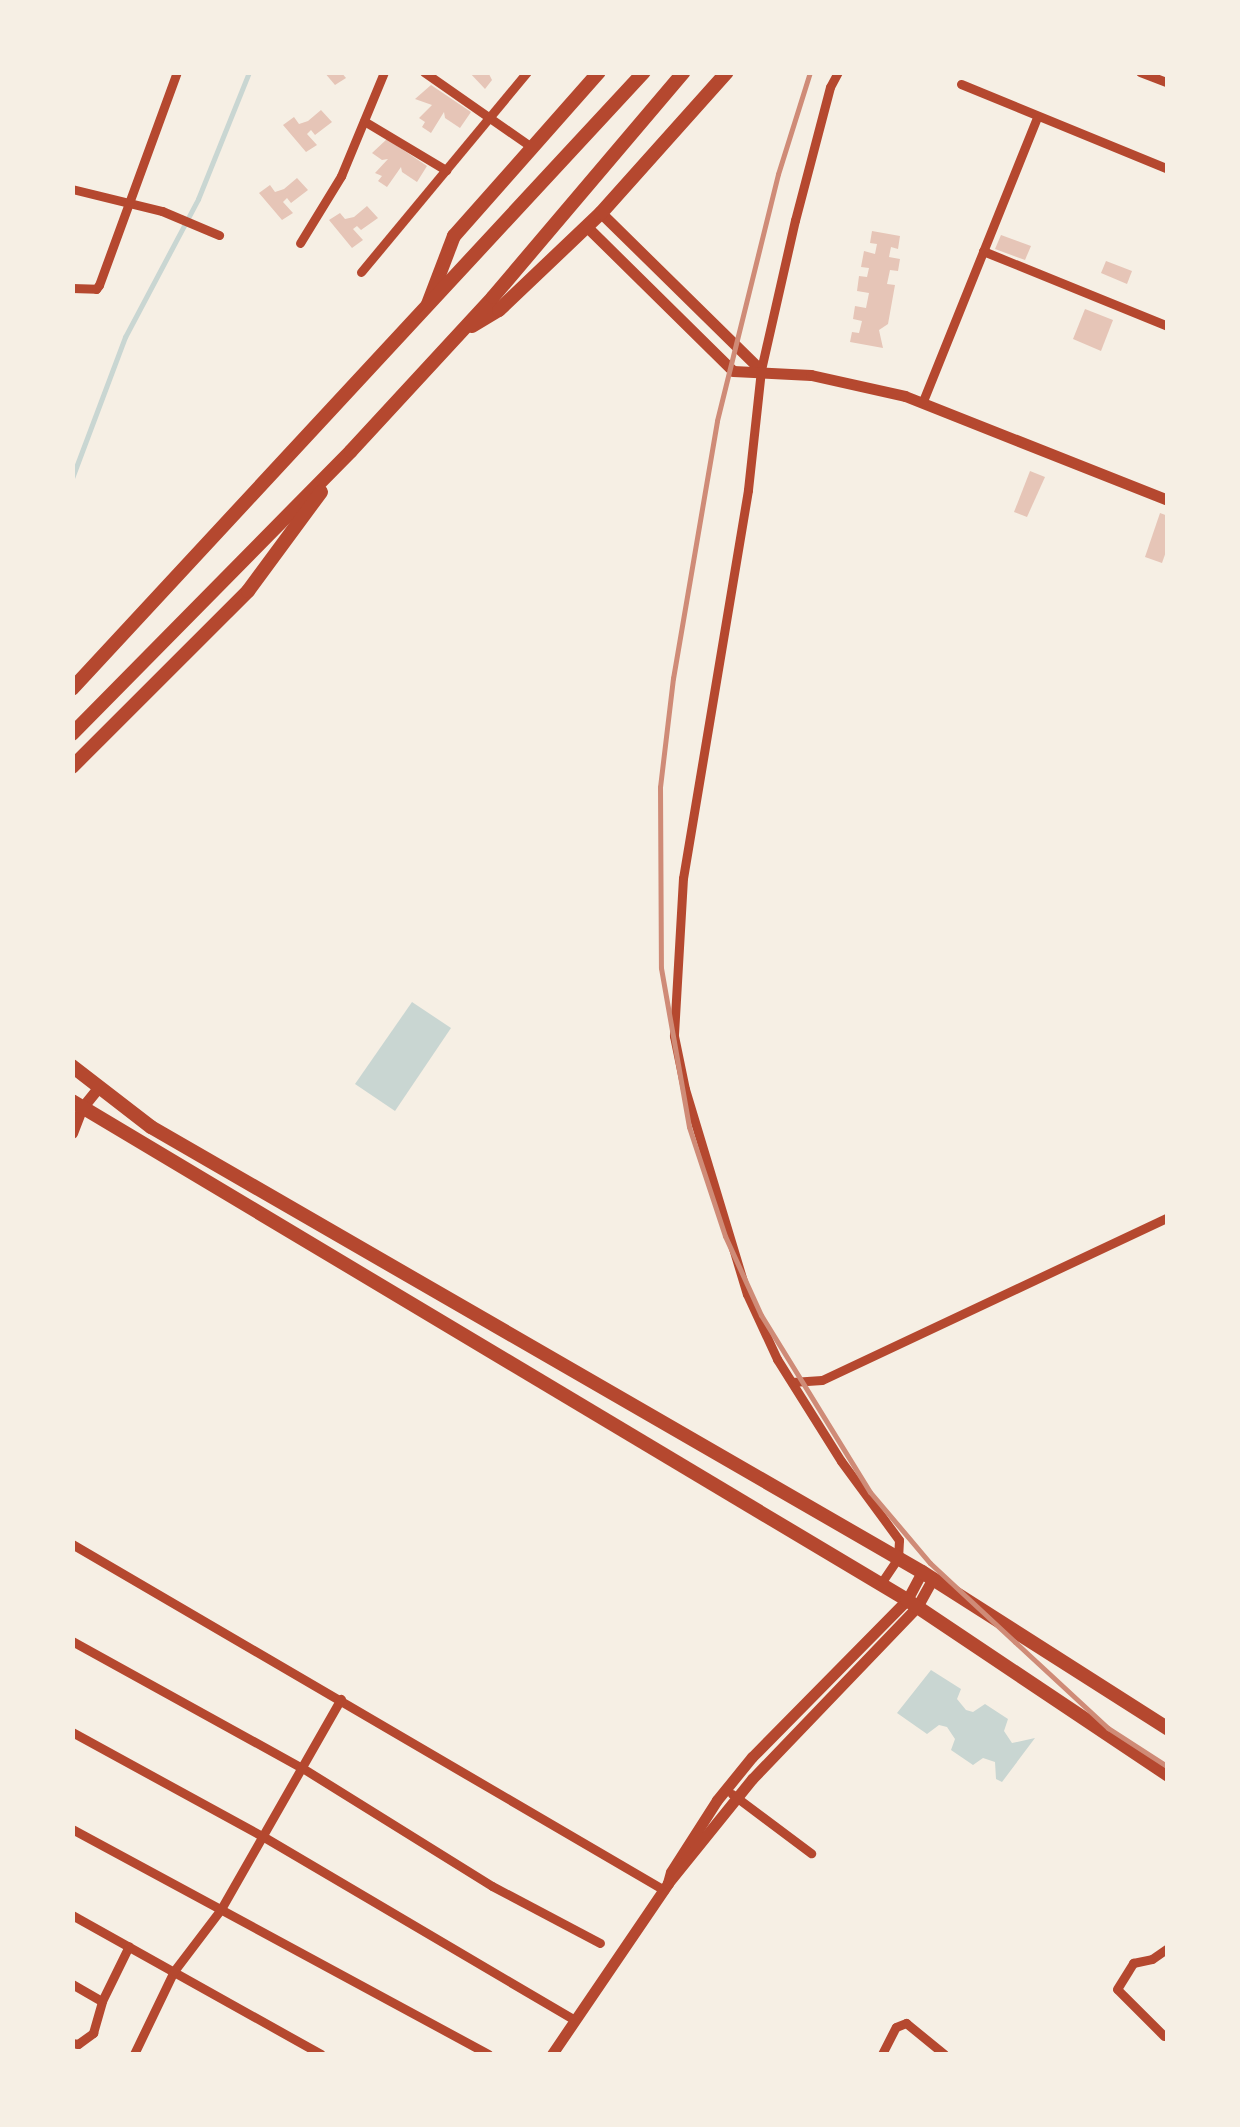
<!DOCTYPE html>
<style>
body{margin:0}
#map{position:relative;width:1240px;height:2127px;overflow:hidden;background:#f6efe4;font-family:Jost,sans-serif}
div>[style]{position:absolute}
.water>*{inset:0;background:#c9d6d2}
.stream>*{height:5px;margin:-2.5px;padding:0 2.5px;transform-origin:2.5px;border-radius:2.5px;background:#c9d6d2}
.building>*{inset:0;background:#e6c5b7}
.minor>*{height:9px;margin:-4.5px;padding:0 4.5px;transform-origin:4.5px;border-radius:4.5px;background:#b5482f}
.tertiary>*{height:11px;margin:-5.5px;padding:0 5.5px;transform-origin:5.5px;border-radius:5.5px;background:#b5482f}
.secondary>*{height:14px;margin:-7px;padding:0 7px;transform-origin:7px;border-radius:7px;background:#b5482f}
.rail>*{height:5px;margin:-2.5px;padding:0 2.5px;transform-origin:2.5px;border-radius:2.5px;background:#cf8b77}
span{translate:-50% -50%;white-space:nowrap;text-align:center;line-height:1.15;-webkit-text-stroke:9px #f6efe4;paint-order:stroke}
.frame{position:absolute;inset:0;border:75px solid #f6efe4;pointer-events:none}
</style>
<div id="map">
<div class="water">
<div style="clip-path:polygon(412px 1002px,451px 1028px,395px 1111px,355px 1084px)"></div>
<div style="clip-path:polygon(931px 1670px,961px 1689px,957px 1699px,966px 1710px,973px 1712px,985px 1704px,1008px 1719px,1004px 1731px,1012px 1743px,1035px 1738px,1002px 1782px,996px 1779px,995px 1762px,983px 1758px,973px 1765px,951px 1750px,955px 1739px,947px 1727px,939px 1725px,927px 1734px,897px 1713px)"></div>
</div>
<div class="stream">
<div style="left:72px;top:478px;width:151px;rotate:-69.4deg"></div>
<div style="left:125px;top:337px;width:156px;rotate:-62.1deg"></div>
<div style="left:198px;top:199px;width:137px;rotate:-68.1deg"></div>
</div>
<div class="building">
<div style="clip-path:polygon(324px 72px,341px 72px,346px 78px,335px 85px)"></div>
<div style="clip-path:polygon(469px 72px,488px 72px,492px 80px,485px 89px)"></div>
<div style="clip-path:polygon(431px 85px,471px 112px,460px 128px,445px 118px,444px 112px,431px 133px,422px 127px,425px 122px,419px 118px,432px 105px,415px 99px)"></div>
<div style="clip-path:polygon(321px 110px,332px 122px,315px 135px,311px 130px,307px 134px,317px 145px,306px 152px,283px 125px,294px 117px,299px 124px,308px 121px)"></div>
<div style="clip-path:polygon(387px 139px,427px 166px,417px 182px,402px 172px,401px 167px,387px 187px,378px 181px,382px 176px,375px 173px,388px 159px,382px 160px,372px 153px)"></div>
<div style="clip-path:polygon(297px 178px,308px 190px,291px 203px,287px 198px,283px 202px,293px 213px,282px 220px,259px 193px,270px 185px,275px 192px,284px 189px)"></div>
<div style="clip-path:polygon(367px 206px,378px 218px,361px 230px,357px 226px,353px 229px,363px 240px,352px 248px,329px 220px,340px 213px,345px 219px,354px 217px)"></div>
<div style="clip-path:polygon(872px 231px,900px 236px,898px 249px,891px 247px,889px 257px,900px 259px,898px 271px,890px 270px,887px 284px,895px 285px,888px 324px,879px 330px,883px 348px,850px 342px,852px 332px,859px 333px,862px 321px,853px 319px,855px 306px,866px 308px,869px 293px,857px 291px,859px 276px,867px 277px,869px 268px,861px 267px,864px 251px,875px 254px,877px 244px,870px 243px)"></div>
<div style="clip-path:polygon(1001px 235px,1031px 246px,1025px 260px,995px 249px)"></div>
<div style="clip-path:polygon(1106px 261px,1132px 271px,1127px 284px,1101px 273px)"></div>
<div style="clip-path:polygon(1085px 309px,1113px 320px,1101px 351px,1073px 339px)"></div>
<div style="clip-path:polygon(1030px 471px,1045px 477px,1027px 517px,1014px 512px)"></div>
<div style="clip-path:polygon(1160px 513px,1168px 516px,1168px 546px,1162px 563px,1145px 557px)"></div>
</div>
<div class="minor">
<div style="left:424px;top:72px;width:133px;rotate:34.9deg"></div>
<div style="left:838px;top:72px;width:17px;rotate:118deg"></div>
<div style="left:830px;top:87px;width:138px;rotate:104.7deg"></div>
<div style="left:795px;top:220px;width:154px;rotate:102.8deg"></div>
<div style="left:761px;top:370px;width:121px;rotate:96.2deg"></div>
<div style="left:748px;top:490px;width:393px;rotate:99.5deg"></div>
<div style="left:683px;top:878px;width:158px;rotate:93.3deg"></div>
<div style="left:674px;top:1036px;width:54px;rotate:78.3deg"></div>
<div style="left:685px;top:1089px;width:214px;rotate:73.2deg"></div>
<div style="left:747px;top:1294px;width:72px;rotate:65.2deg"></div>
<div style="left:777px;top:1359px;width:120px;rotate:57.9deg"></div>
<div style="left:841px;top:1461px;width:98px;rotate:53.7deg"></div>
<div style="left:899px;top:1540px;width:18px;rotate:93deg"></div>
<div style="left:898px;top:1558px;width:32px;rotate:124deg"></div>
<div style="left:1140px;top:72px;width:30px;rotate:21deg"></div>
<div style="left:961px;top:84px;width:224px;rotate:22.3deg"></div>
<div style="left:364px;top:121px;width:96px;rotate:30.9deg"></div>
<div style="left:72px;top:189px;width:93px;rotate:13.7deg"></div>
<div style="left:162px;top:211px;width:62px;rotate:22.8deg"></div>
<div style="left:300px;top:243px;width:79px;rotate:-58.5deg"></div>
<div style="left:341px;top:176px;width:113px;rotate:-67.5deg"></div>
<div style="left:983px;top:251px;width:200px;rotate:22.1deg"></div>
<div style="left:361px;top:272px;width:260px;rotate:-50.3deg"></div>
<div style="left:72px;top:288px;width:24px;rotate:2deg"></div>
<div style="left:96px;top:289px;width:5px;rotate:-53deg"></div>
<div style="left:99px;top:285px;width:227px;rotate:-69.9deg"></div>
<div style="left:923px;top:401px;width:306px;rotate:-68.1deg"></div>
<div style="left:792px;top:1382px;width:30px;rotate:-4deg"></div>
<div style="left:822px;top:1380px;width:382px;rotate:-25.2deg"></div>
<div style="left:72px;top:1544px;width:686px;rotate:30.3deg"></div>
<div style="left:72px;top:1641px;width:265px;rotate:28.9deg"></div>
<div style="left:304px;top:1769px;width:221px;rotate:31.9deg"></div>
<div style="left:492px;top:1886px;width:122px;rotate:27.8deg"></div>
<div style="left:72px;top:1732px;width:219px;rotate:28.7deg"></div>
<div style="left:264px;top:1837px;width:361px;rotate:30.5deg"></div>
<div style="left:732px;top:1794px;width:99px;rotate:36.8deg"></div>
<div style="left:72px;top:1829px;width:473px;rotate:28.4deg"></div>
<div style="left:72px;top:1915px;width:285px;rotate:29.2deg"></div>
<div style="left:72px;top:1984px;width:34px;rotate:30deg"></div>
<div style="left:1164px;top:2036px;width:66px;rotate:-135deg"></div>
<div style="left:1117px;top:1989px;width:31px;rotate:-58deg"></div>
<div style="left:1133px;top:1963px;width:19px;rotate:-12deg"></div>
<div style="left:1152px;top:1959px;width:19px;rotate:-35deg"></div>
<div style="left:72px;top:2043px;width:6px;rotate:9deg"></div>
<div style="left:78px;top:2044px;width:19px;rotate:-36deg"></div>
<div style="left:93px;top:2033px;width:33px;rotate:-74deg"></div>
<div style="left:102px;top:2001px;width:61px;rotate:-63.9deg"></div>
<div style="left:134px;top:2054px;width:92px;rotate:-64.3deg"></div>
<div style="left:174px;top:1971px;width:78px;rotate:-52.8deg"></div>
<div style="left:221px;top:1909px;width:242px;rotate:-60.3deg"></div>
<div style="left:882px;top:2054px;width:30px;rotate:-63deg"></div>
<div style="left:896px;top:2027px;width:11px;rotate:-22deg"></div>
<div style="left:906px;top:2023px;width:49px;rotate:39.2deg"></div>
</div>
<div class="tertiary">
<div style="left:601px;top:213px;width:224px;rotate:44.5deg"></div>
<div style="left:586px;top:226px;width:206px;rotate:44.6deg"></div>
<div style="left:733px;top:371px;width:78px;rotate:2.9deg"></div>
<div style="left:811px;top:375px;width:96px;rotate:12.6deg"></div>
<div style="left:905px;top:396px;width:283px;rotate:21.6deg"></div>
<div style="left:72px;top:1133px;width:26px;rotate:-69deg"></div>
<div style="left:81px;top:1109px;width:26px;rotate:-51deg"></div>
<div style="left:668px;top:1883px;width:11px;rotate:-75deg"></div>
<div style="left:671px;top:1872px;width:85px;rotate:-57.4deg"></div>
<div style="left:717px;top:1800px;width:55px;rotate:-50.9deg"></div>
<div style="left:752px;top:1757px;width:221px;rotate:-45.4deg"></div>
<div style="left:907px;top:1600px;width:32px;rotate:-62deg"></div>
<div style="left:552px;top:2054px;width:207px;rotate:-55.8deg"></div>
<div style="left:668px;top:1883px;width:134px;rotate:-51.1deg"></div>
<div style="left:752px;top:1779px;width:238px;rotate:-46.2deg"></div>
<div style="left:917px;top:1607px;width:33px;rotate:-61deg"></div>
</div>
<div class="secondary">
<div style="left:428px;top:304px;width:73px;rotate:-69.1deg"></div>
<div style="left:454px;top:236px;width:219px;rotate:-48.5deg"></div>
<div style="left:472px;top:326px;width:31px;rotate:-31deg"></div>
<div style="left:499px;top:310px;width:141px;rotate:-43.6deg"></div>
<div style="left:601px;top:213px;width:189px;rotate:-48.2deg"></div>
<div style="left:72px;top:689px;width:841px;rotate:-47.17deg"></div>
<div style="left:72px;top:734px;width:397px;rotate:-45.4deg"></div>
<div style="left:351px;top:451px;width:209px;rotate:-47.3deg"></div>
<div style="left:493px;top:297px;width:295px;rotate:-49.7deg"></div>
<div style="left:72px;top:767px;width:249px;rotate:-45deg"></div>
<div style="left:248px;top:591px;width:123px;rotate:-53.6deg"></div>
<div style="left:72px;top:1066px;width:100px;rotate:37.7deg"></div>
<div style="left:151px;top:1127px;width:890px;rotate:29.99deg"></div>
<div style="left:922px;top:1572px;width:292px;rotate:32.5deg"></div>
<div style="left:72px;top:1101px;width:973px;rotate:30.86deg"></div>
<div style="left:907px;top:1600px;width:314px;rotate:33.8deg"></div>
</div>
<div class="rail">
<div style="left:810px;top:72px;width:107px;rotate:107.4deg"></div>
<div style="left:778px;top:174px;width:254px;rotate:103.9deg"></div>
<div style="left:717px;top:421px;width:261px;rotate:99.7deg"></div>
<div style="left:673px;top:678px;width:110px;rotate:96.8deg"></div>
<div style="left:660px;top:787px;width:181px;rotate:89.7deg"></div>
<div style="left:661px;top:968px;width:161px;rotate:80deg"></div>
<div style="left:689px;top:1127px;width:115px;rotate:71.7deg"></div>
<div style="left:725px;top:1236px;width:87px;rotate:65.5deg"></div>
<div style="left:761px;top:1315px;width:208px;rotate:58.4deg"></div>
<div style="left:870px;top:1492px;width:93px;rotate:49.8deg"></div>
<div style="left:930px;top:1563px;width:116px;rotate:42.9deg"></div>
<div style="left:1015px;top:1642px;width:127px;rotate:42.8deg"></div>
<div style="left:1108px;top:1728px;width:72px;rotate:33deg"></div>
</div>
<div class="frame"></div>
</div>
